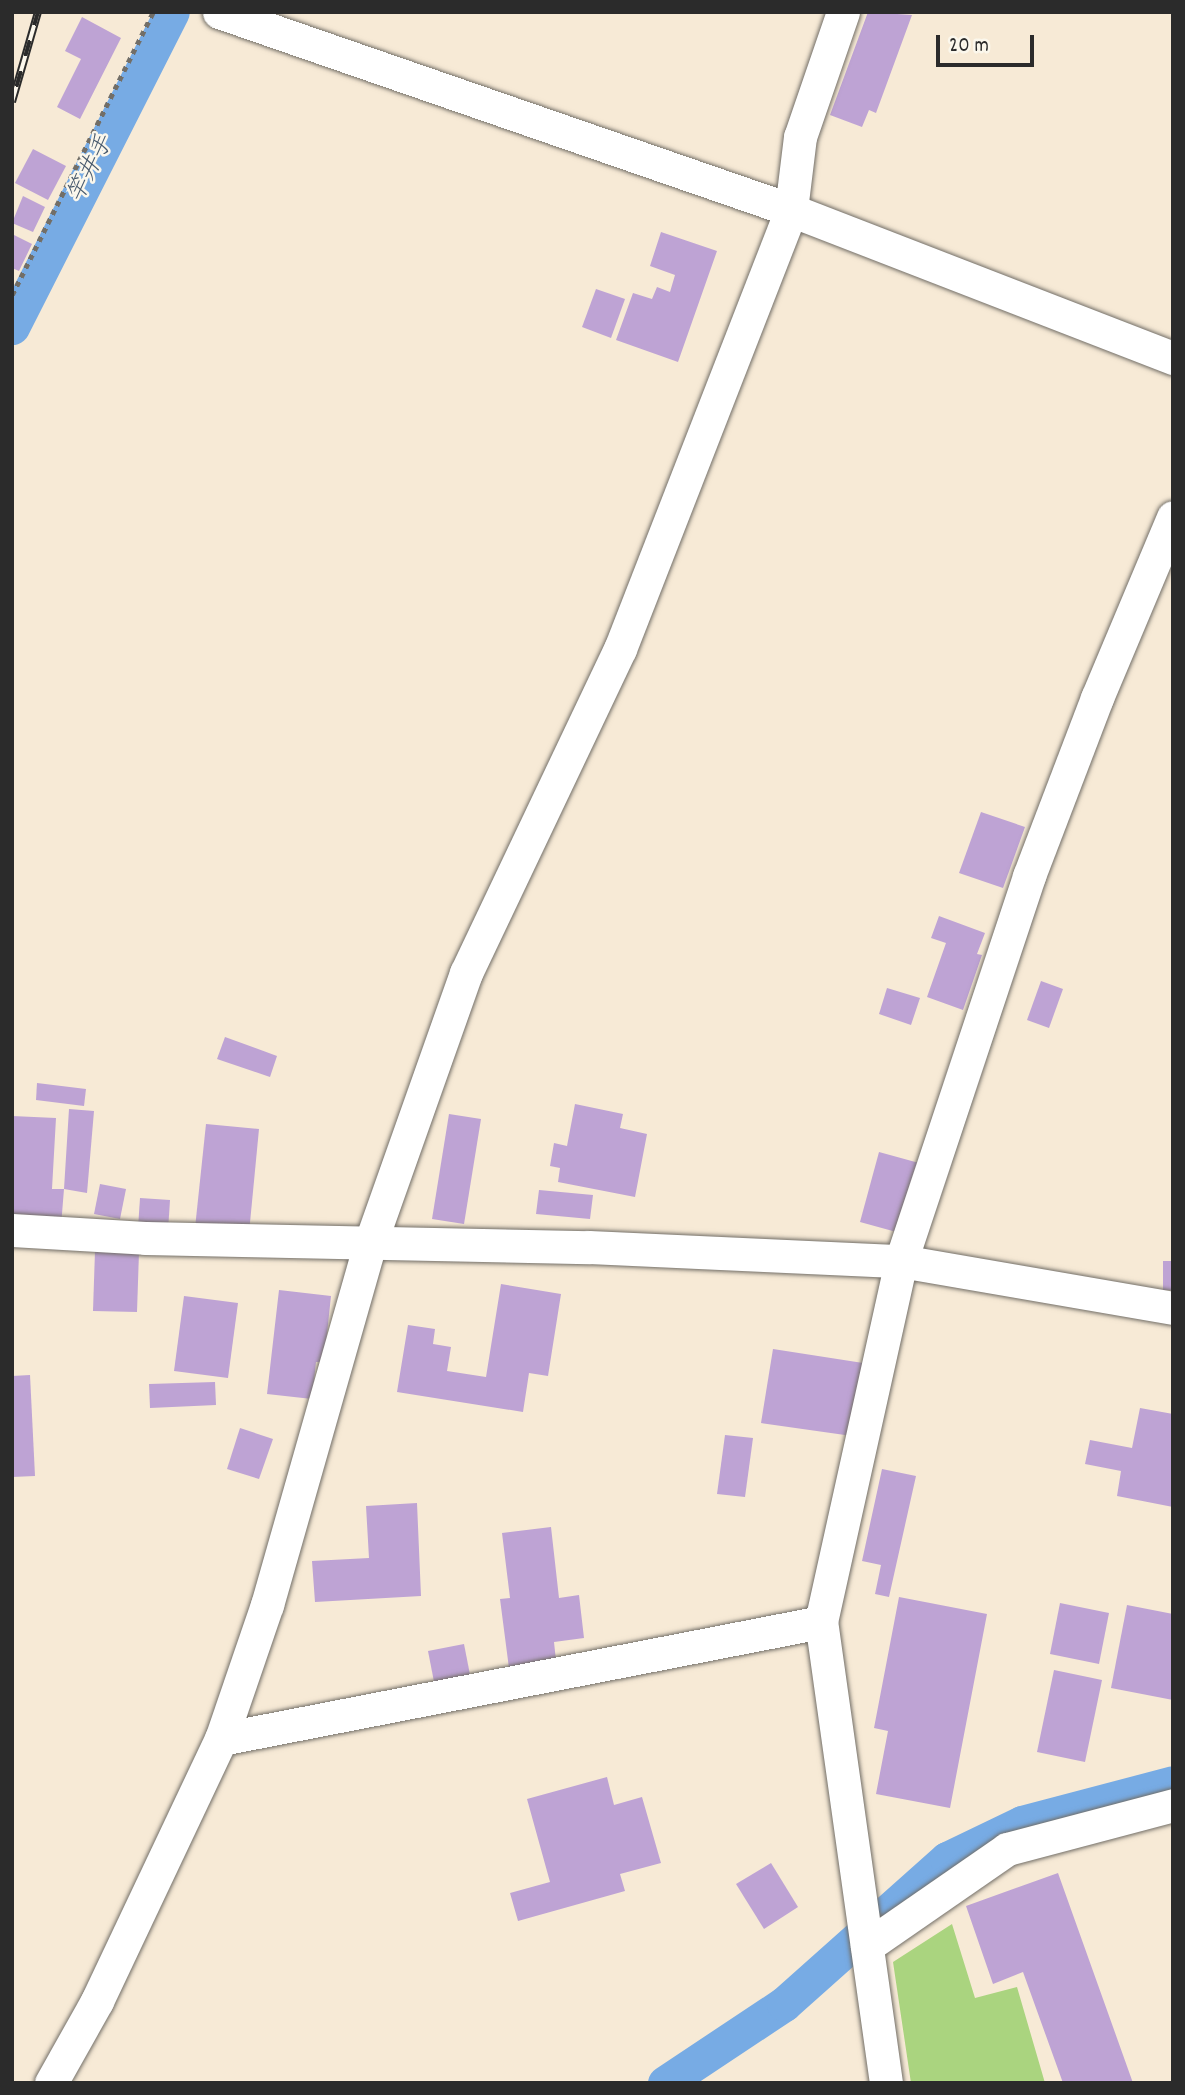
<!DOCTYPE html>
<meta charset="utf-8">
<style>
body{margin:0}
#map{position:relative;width:1185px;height:2095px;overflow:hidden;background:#f7ead6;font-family:Dekko,"Klee One",sans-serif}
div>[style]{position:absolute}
.green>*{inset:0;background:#aad47f}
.canal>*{height:35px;margin:-17.5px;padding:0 17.5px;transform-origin:17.5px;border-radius:17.5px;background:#77abe4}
.building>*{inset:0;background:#bea3d4}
.path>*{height:4.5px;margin-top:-2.25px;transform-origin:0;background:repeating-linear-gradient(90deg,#726e67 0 5px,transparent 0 10px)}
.roads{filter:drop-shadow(0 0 2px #726e67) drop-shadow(0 0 2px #726e67)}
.minor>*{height:33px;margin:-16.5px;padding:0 16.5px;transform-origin:16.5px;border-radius:16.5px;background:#fff}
.rail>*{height:8px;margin-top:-4px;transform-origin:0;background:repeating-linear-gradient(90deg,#fbf7ec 0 16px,#2b2b2b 0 32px);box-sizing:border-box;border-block:2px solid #2b2b2b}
span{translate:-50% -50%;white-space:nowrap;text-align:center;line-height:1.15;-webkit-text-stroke:5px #fbf7ec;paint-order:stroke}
.water-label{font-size:24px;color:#46586c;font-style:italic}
.frame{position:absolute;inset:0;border:14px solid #2b2b2b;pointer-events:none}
.scale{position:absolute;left:936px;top:35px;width:98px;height:32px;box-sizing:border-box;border:4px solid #2b2b2b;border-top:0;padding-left:9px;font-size:21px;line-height:24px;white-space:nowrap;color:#2b2b2b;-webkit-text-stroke:5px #fbf7ec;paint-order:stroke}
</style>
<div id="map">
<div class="green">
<div style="clip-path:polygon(952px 1924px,975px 1998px,1017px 1987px,1045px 2083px,911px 2083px,893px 1962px)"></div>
</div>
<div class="canal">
<div style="left:12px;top:327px;width:353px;rotate:-63.1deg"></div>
<div style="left:665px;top:2083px;width:143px;rotate:-33.6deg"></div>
<div style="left:784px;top:2004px;width:218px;rotate:-41.7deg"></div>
<div style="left:947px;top:1859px;width:83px;rotate:-25.6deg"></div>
<div style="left:1022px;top:1823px;width:156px;rotate:-14.8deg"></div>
</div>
<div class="building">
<div style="clip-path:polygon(868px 12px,912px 15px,876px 113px,869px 110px,862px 127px,830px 115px)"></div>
<div style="clip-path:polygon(82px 17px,121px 38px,80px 119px,57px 107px,81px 59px,65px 51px)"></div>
<div style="clip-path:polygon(33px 149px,66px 166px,48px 200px,15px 183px)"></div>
<div style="clip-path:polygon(23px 196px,45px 207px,33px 232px,12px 223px)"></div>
<div style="clip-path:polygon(661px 232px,717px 251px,678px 362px,616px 340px,633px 293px,652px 299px,657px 287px,670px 292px,675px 275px,650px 266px)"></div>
<div style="clip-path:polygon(12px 234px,32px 244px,19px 271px,12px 268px)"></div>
<div style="clip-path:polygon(596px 289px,625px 299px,611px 338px,582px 327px)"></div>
<div style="clip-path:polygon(981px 812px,1025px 827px,1003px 888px,959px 873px)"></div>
<div style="clip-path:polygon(939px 916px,985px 933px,977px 954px,982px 955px,963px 1010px,927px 997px,946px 943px,931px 938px)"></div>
<div style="clip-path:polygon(1041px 981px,1063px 989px,1049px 1028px,1027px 1020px)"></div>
<div style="clip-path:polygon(887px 988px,920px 998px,911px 1025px,879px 1014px)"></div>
<div style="clip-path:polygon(225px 1037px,277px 1056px,270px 1077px,217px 1059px)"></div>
<div style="clip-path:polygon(37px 1083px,86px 1089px,84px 1106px,36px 1100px)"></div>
<div style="clip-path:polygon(575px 1104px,623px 1114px,620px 1128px,647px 1134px,635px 1197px,558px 1182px,560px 1168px,550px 1166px,554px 1143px,567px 1146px)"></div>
<div style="clip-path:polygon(69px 1109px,94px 1111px,87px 1193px,64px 1189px)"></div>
<div style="clip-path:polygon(449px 1114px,481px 1119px,464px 1224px,432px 1219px)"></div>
<div style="clip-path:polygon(12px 1116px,56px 1118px,52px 1189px,64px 1189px,61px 1226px,12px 1224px)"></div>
<div style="clip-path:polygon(206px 1124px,259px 1129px,249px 1233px,195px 1228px)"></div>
<div style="clip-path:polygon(879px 1152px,919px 1163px,900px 1233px,860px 1222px)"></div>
<div style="clip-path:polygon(100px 1184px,126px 1189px,120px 1219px,94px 1214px)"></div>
<div style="clip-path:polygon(539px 1190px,593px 1195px,590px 1219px,536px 1214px)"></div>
<div style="clip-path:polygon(140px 1198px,170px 1200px,168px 1231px,138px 1228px)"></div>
<div style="clip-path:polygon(95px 1251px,139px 1252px,137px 1312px,93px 1311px)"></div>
<div style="clip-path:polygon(1163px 1261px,1173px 1261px,1173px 1290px,1163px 1290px)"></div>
<div style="clip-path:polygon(501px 1284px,561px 1294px,548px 1376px,529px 1373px,523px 1412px,397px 1392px,408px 1325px,435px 1329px,433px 1344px,451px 1347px,447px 1371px,486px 1377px)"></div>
<div style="clip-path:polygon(279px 1290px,331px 1296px,324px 1362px,316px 1362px,312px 1399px,267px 1394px)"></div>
<div style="clip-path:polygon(184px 1296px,238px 1303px,228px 1378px,174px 1371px)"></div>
<div style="clip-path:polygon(773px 1349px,863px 1363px,852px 1436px,761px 1423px)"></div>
<div style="clip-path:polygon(30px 1375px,35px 1476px,12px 1477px,12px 1376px)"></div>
<div style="clip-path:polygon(215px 1382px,216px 1405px,150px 1408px,149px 1384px)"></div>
<div style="clip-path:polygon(1140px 1408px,1173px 1414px,1173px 1507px,1117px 1496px,1121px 1471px,1085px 1464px,1090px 1440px,1132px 1448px)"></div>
<div style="clip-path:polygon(240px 1428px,273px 1439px,259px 1479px,227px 1469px)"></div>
<div style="clip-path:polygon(725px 1435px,753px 1438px,745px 1497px,717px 1494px)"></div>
<div style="clip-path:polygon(882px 1469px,916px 1476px,889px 1597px,875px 1594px,881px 1565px,862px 1561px)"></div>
<div style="clip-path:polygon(417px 1503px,421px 1596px,315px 1602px,312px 1561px,369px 1558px,366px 1506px)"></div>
<div style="clip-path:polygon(551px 1527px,559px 1598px,579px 1595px,584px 1638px,554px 1642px,557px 1670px,510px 1676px,500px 1599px,510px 1598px,502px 1533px)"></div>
<div style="clip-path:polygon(899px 1597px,987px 1614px,950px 1808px,876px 1794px,888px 1731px,874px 1728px)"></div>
<div style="clip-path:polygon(1060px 1603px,1109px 1613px,1099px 1664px,1050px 1654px)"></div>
<div style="clip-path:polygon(1127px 1605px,1173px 1614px,1173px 1700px,1111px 1688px)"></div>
<div style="clip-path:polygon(464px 1644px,472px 1685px,436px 1692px,428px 1651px)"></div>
<div style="clip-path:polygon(1054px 1670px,1102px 1680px,1085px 1762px,1037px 1752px)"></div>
<div style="clip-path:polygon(607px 1777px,614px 1805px,642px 1797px,661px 1863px,620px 1874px,625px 1891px,518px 1921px,510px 1893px,550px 1882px,527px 1799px)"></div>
<div style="clip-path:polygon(771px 1863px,798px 1907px,764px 1929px,736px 1884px)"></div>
<div style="clip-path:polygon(1058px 1873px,1133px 2083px,1063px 2083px,1023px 1972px,993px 1984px,966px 1906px)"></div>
</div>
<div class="path">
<div style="left:12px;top:295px;width:316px;rotate:-63.5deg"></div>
</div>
<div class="roads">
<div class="minor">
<div style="left:219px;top:12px;width:605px;rotate:19.09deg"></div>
<div style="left:791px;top:210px;width:410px;rotate:21.2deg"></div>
<div style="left:12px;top:1230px;width:133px;rotate:3.4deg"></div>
<div style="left:145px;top:1238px;width:444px;rotate:1.2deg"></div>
<div style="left:589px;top:1247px;width:312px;rotate:2.6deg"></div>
<div style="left:901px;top:1261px;width:276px;rotate:9.8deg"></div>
<div style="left:221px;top:1739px;width:611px;rotate:-11.03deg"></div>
<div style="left:867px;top:1946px;width:170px;rotate:-34.7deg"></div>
<div style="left:1007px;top:1849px;width:172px;rotate:-14.8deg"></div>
<div style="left:51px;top:2083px;width:94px;rotate:-60.7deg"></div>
<div style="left:97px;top:2001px;width:290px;rotate:-64.7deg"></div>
<div style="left:221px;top:1739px;width:142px;rotate:-71.1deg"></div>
<div style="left:267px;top:1605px;width:375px;rotate:-74.1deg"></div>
<div style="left:370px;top:1244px;width:288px;rotate:-70.5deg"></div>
<div style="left:466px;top:973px;width:359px;rotate:-64.6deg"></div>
<div style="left:620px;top:649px;width:471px;rotate:-68.7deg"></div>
<div style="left:791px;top:210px;width:74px;rotate:-83deg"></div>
<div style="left:800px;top:137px;width:132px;rotate:-71deg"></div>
<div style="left:886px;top:2083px;width:466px;rotate:-98deg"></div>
<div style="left:821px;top:1622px;width:370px;rotate:-77.5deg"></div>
<div style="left:901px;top:1261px;width:406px;rotate:-71.6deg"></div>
<div style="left:1029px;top:876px;width:191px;rotate:-69.1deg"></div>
<div style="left:1097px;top:698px;width:196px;rotate:-67.2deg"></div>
</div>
</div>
<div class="rail">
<div style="left:12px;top:102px;width:94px;rotate:-73.9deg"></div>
</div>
<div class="water-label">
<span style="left:92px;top:170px;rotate:-63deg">竿井手</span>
</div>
<div class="frame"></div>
<div class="scale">20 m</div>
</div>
